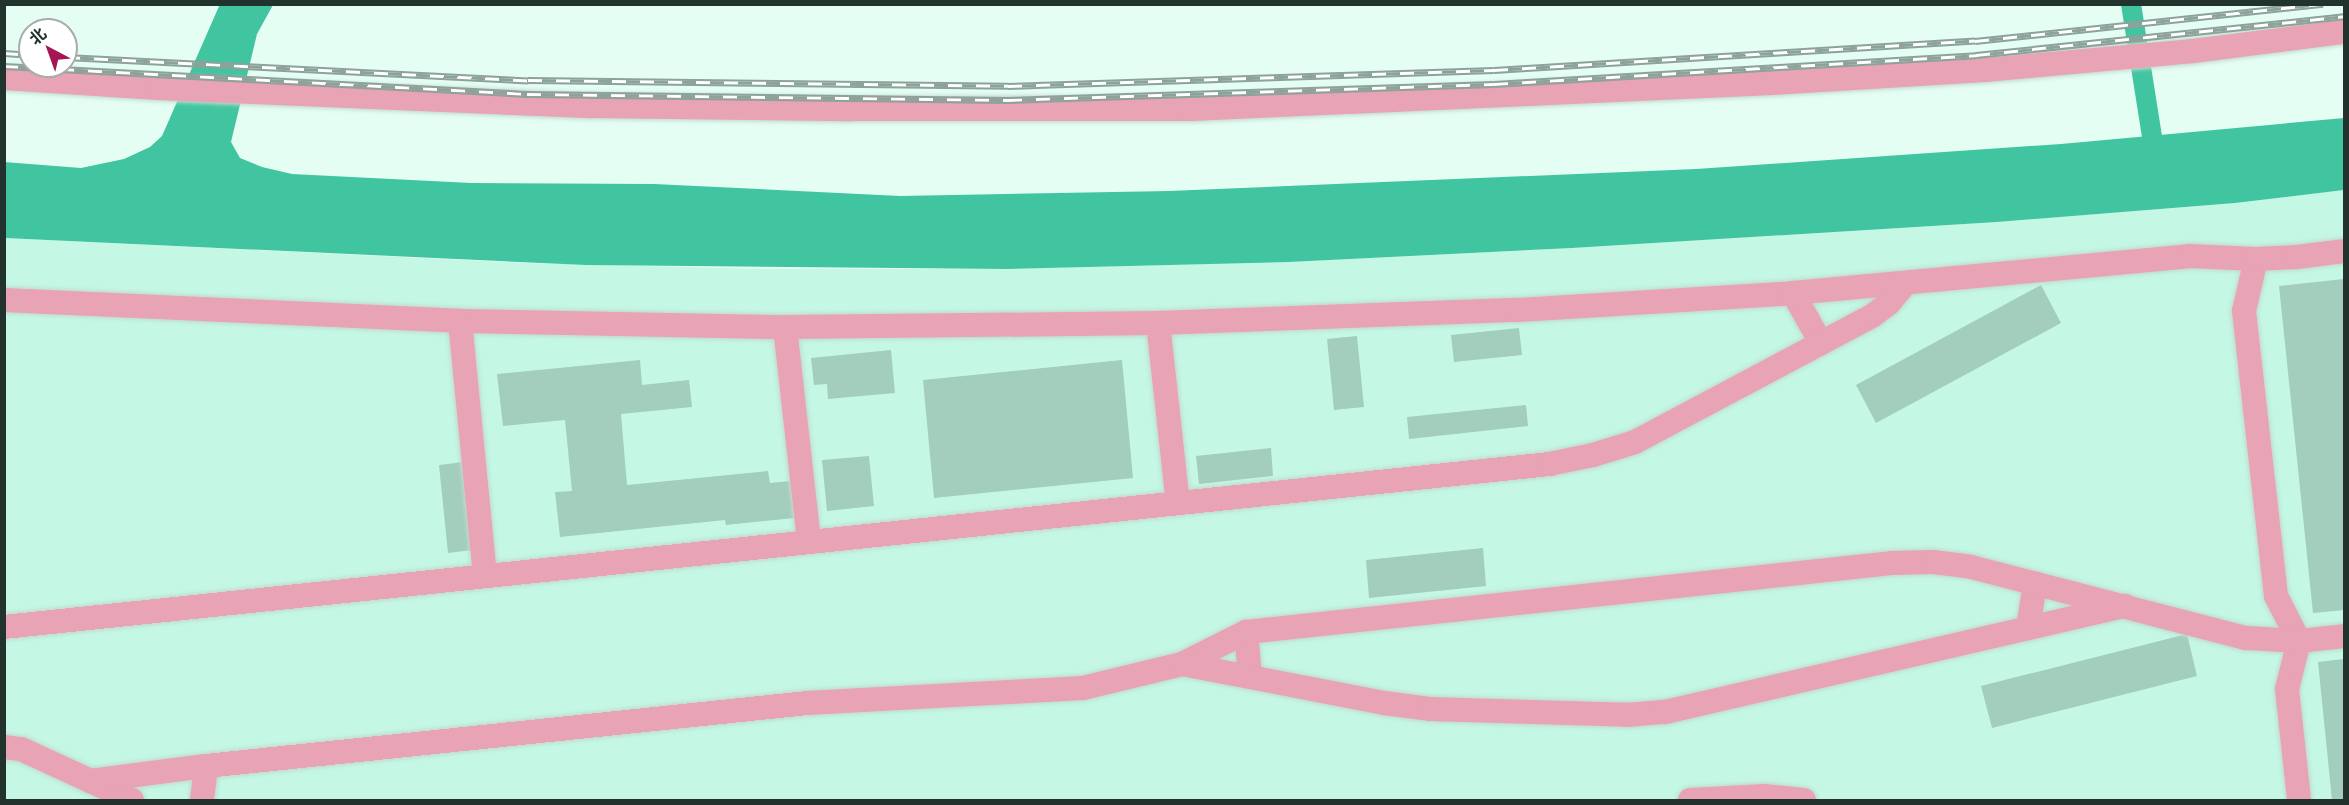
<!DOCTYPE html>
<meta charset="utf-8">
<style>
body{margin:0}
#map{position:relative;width:2349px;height:805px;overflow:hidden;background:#e5fef4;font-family:Merriweather,"Noto Sans SC",serif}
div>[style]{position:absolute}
.built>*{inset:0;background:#c4f8e5}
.water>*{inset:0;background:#41c5a0}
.canal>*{height:20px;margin:-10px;padding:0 10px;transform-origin:10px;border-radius:10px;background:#41c5a0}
.building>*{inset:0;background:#a3cdbd}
.roads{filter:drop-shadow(0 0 2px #c2d9d0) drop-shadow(0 0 2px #c2d9d0)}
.minor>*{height:24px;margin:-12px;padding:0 12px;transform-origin:12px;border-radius:12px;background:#e8a3b4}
.rail>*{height:7px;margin-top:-3.5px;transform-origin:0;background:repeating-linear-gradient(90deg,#fff 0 14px,#8ca29a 0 28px);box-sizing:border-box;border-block:2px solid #8ca29a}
span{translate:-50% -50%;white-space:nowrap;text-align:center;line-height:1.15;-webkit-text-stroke:6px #fff;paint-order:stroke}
.frame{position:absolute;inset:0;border:6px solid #22332d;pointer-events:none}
.north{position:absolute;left:18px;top:18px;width:60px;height:60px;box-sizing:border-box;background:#fff;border:2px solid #a7adab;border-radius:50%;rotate:319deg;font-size:16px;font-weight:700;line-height:24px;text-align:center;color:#22332d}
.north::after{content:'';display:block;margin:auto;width:21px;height:27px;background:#a71654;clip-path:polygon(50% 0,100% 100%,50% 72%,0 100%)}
</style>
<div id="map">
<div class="built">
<div style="clip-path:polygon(2344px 190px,2344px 800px,5px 800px,4px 238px,526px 263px,767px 269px,1007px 269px,1289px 262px,1572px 248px,1997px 222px,2235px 203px)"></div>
</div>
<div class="water">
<div style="clip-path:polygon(220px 4px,273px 5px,257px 34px,231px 142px,240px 158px,262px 167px,292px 174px,471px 183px,654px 184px,900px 196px,1169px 191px,1696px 169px,2061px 144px,2344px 118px,2344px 190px,2235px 203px,1997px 222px,1572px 248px,1289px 262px,1007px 269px,586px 265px,5px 238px,4px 162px,81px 168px,124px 159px,150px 147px,162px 136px)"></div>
</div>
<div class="canal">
<div style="left:2131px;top:4px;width:160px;rotate:81deg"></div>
</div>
<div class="building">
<div style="clip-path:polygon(2344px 279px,2344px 610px,2313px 613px,2279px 286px)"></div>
<div style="clip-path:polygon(2041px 285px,2061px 323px,1876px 423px,1856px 385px)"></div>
<div style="clip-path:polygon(1519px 328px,1522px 355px,1454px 362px,1451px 335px)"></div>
<div style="clip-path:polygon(1357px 336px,1364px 407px,1334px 410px,1327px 339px)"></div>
<div style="clip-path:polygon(891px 350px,895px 393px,828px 399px,827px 384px,814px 385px,811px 358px)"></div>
<div style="clip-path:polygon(640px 360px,642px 385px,689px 380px,692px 407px,621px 414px,627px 485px,768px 471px,770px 483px,790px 481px,794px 518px,726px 525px,725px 520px,560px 537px,555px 492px,572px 491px,565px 420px,503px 426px,497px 374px)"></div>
<div style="clip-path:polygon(1122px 360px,1133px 478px,934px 498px,923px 380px)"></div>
<div style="clip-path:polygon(1526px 405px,1528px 426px,1409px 439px,1407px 417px)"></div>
<div style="clip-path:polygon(1271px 448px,1273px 476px,1199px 484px,1196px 456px)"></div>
<div style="clip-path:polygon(869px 456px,874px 506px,827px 511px,822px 460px)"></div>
<div style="clip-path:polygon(464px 462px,472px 550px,448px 553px,439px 465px)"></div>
<div style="clip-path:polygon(1483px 548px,1486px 586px,1369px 598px,1366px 560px)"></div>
<div style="clip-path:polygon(2187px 634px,2197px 676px,1992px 728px,1981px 686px)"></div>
<div style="clip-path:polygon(2344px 659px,2344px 800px,2332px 800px,2318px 662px)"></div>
</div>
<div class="roads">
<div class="minor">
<div style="left:4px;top:78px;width:154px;rotate:3.7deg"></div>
<div style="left:158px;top:88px;width:434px;rotate:2.4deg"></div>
<div style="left:592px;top:106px;width:259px;rotate:0.7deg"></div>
<div style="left:851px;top:109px;width:340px"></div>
<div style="left:1191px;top:109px;width:582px;rotate:-2.56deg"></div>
<div style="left:1772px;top:83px;width:213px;rotate:-3.5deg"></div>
<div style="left:1985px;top:70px;width:209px;rotate:-5.2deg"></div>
<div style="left:2193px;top:51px;width:152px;rotate:-7.2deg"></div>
<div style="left:2256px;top:259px;width:53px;rotate:103deg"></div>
<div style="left:2244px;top:311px;width:287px;rotate:83.6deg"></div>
<div style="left:2276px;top:596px;width:51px;rotate:62.9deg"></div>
<div style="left:2299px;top:641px;width:49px;rotate:104deg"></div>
<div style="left:2287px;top:689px;width:112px;rotate:83.8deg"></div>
<div style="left:1793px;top:293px;width:57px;rotate:60.8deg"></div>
<div style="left:4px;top:300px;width:456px;rotate:2.6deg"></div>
<div style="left:460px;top:321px;width:325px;rotate:1.1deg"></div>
<div style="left:785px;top:327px;width:373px;rotate:-0.6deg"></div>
<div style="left:1158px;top:323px;width:360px;rotate:-2.1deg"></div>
<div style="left:1518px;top:310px;width:276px;rotate:-3.5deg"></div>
<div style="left:1793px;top:293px;width:398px;rotate:-5.3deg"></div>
<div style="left:2189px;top:256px;width:67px;rotate:2.6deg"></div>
<div style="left:2256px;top:259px;width:41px;rotate:-2.8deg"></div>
<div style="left:2297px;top:257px;width:47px;rotate:-7.3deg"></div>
<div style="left:460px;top:321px;width:256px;rotate:84.4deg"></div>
<div style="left:1158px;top:323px;width:181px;rotate:83.7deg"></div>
<div style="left:785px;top:327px;width:216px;rotate:83.6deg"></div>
<div style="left:4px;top:627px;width:1554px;rotate:-6.02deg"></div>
<div style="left:1549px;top:464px;width:45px;rotate:-11.6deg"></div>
<div style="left:1593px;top:455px;width:44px;rotate:-17.2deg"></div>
<div style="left:1635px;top:442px;width:268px;rotate:-28deg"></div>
<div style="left:1872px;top:316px;width:21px;rotate:-37deg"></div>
<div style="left:1889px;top:303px;width:25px;rotate:-50deg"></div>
<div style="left:2028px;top:628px;width:45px;rotate:-81deg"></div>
<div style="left:1246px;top:632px;width:44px;rotate:84.8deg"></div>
<div style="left:1182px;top:664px;width:72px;rotate:-26.6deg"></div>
<div style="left:1246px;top:632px;width:651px;rotate:-6.09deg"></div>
<div style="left:1893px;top:563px;width:40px;rotate:-1.4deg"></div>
<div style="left:1933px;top:562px;width:38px;rotate:7deg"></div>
<div style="left:1971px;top:567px;width:284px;rotate:14.5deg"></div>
<div style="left:2246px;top:638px;width:53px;rotate:3.2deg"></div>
<div style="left:2299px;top:641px;width:45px;rotate:-6.3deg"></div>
<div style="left:4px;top:747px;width:17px;rotate:7deg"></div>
<div style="left:21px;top:749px;width:122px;rotate:24.7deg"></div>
<div style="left:90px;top:781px;width:117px;rotate:-7.4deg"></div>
<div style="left:206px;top:766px;width:604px;rotate:-5.98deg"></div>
<div style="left:807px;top:703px;width:276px;rotate:-3.1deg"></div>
<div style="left:1083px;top:688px;width:102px;rotate:-13.6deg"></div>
<div style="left:1182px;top:664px;width:206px;rotate:10.9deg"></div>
<div style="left:1384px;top:703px;width:46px;rotate:7.4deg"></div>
<div style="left:1430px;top:709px;width:197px;rotate:1.7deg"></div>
<div style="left:1627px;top:715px;width:38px;rotate:-5deg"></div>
<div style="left:1665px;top:712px;width:472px;rotate:-13deg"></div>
<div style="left:202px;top:800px;width:34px;rotate:-83deg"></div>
<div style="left:1690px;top:800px;width:74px;rotate:-3.1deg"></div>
<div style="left:1764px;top:796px;width:40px;rotate:5.7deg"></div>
</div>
</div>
<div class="rail">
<div style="left:4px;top:53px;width:26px;rotate:4deg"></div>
<div style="left:66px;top:57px;width:463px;rotate:2.9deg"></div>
<div style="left:528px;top:80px;width:480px;rotate:0.7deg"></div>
<div style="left:1008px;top:86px;width:486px;rotate:-1.9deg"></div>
<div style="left:1494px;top:70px;width:482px;rotate:-3.5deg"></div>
<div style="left:1975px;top:41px;width:350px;rotate:-6.1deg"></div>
<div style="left:4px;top:66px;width:524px;rotate:3.06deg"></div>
<div style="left:527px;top:94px;width:481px;rotate:0.7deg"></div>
<div style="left:1008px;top:100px;width:486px;rotate:-1.9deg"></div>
<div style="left:1494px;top:84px;width:483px;rotate:-3.4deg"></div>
<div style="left:1976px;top:55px;width:370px;rotate:-6deg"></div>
</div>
<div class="frame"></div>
<div class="north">北</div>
</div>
